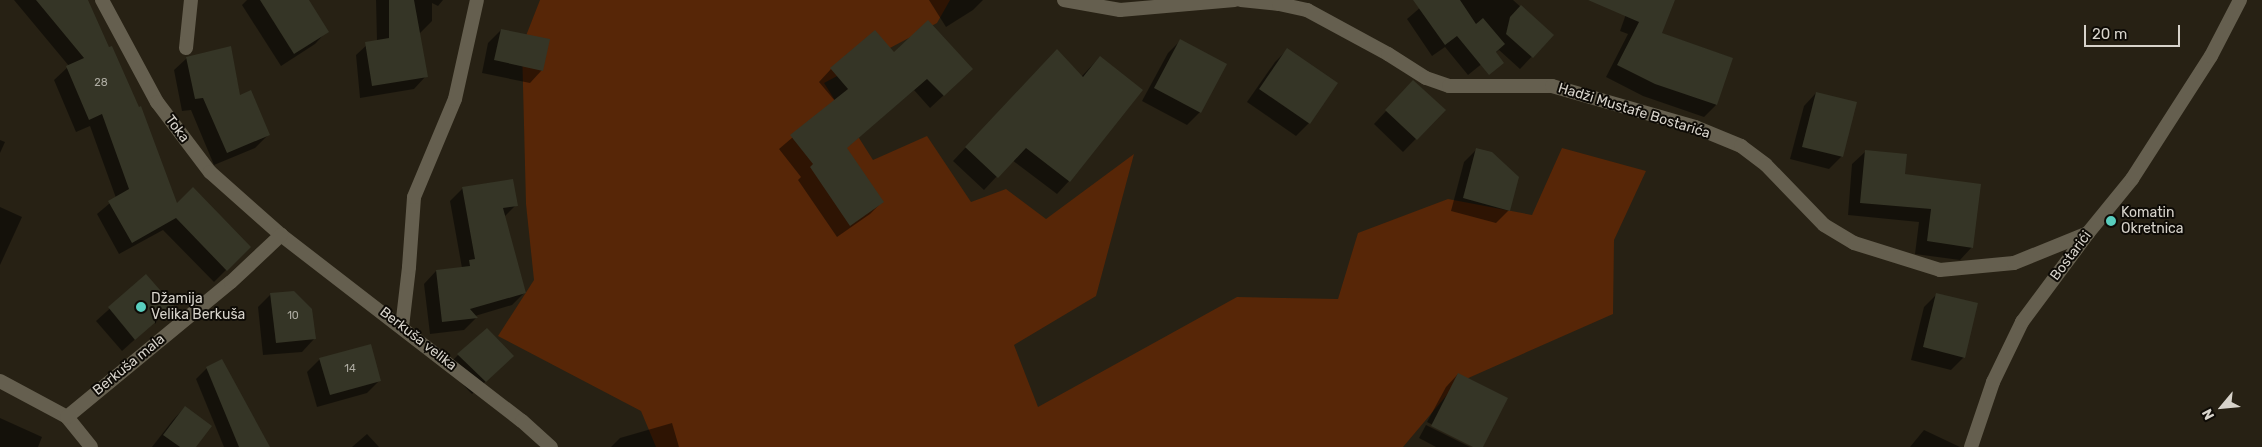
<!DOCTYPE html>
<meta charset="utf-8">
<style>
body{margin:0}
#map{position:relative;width:2262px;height:447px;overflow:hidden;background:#272114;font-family:Rubik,sans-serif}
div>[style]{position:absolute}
.green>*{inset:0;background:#572607}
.shadow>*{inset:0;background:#0007}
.building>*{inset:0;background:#353526}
.minor>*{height:14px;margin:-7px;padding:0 7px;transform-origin:7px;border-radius:7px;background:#655f4f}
.dots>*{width:14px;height:14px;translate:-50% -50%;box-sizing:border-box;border:2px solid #0e0b06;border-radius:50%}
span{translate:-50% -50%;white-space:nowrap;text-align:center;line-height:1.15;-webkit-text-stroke:4px #0e0b06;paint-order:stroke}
.number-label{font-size:11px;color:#aeaca2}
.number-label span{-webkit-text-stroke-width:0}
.street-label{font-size:14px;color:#d7d3cb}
.poi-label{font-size:14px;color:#d7d3cb}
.left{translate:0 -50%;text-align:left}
.north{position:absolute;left:2197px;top:382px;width:50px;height:50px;-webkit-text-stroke:4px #0e0b06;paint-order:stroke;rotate:242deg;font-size:14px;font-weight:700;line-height:20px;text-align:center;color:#d7d3cb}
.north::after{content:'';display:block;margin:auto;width:18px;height:22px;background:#d7d3cb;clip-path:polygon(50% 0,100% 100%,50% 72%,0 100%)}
.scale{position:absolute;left:2084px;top:25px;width:96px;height:22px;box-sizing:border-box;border:2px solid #d7d3cb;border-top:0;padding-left:6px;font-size:15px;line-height:18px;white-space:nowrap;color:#d7d3cb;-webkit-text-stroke:4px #0e0b06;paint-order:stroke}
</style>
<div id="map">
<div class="green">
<div style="clip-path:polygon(540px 0,950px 0,937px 23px,824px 83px,873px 160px,927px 136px,971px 202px,1006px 189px,1046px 219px,1134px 154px,1096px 296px,1014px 345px,1038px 407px,1237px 297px,1338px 299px,1358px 233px,1448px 199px,1532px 215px,1562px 148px,1646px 171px,1614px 240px,1613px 314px,1457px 383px,1403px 447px,656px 447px,641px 411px,498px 336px,534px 280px,526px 204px,522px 46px)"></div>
</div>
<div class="shadow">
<div style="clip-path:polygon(14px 0,86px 0,176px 205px,249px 247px,214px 282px,163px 230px,119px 254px,97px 214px,116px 198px,90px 126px,76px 132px,54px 80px,69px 66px)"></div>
<div style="clip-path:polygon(247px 0,307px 0,327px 31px,315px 44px,281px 66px,242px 5px)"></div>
<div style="clip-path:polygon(376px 0,443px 0,438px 6px,432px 3px,432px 21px,419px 34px,426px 76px,414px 89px,360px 98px,356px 55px,369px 43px,377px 41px)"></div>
<div style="clip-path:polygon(929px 0,983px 0,973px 10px,946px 27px)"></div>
<div style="clip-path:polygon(1429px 0,1513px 0,1552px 35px,1520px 69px,1499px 50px,1468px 75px,1445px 47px,1432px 56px,1407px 19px)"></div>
<div style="clip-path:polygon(1631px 0,1673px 0,1660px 33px,1732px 58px,1716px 105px,1704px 117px,1643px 96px,1606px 77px,1628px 34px,1620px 31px)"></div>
<div style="clip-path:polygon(501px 30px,542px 70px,530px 83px,482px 73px,488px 43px)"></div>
<div style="clip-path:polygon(1180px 41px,1200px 112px,1187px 125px,1142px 101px,1168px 53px)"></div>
<div style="clip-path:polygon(1287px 50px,1309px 123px,1296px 136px,1247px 102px,1275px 62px)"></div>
<div style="clip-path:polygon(893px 54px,959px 81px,930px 108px,914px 90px,846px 148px,882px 202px,870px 214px,837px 237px,798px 180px,801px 177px,779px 149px,835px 101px,819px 82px,831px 69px)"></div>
<div style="clip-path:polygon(1100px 57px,1069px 181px,1057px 194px,1012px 160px,984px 190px,953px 161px,1045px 63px,1081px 77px)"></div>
<div style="clip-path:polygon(187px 58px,240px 96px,268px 135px,255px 148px,214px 165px,191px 110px,182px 111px,174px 70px)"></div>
<div style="clip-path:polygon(1816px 93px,1842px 156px,1829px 169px,1790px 159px,1804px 106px)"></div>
<div style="clip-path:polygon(1401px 95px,1444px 110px,1403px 152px,1374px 124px)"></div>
<div style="clip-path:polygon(0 140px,5px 142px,0 153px)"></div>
<div style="clip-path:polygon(1477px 149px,1509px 210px,1496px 223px,1451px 211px,1464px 162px)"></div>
<div style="clip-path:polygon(1865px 152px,1904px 175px,1972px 247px,1960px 260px,1915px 254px,1919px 222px,1848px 215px,1852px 164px)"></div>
<div style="clip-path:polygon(463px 188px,516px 205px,504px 217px,525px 292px,512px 305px,475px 316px,476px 318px,464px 330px,430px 334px,424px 284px,436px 271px,462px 268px,450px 201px)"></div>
<div style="clip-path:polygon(0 207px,22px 217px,0 265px)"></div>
<div style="clip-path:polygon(146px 276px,172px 306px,122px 351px,96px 321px)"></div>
<div style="clip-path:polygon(271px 294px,314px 339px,302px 352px,263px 355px,258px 307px)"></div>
<div style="clip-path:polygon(1937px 294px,1964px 357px,1951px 370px,1911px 360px,1924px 307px)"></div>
<div style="clip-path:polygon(458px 355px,499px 369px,472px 394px,446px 367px)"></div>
<div style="clip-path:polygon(320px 359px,380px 380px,367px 393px,317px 407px,307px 372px)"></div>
<div style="clip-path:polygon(207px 368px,269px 447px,224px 447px,196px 379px)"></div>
<div style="clip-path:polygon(1458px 374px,1481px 447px,1476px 447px,1427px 422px,1446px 387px)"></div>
<div style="clip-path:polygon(185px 407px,195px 447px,152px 447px,173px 420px)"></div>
<div style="clip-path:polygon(0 418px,42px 437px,38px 447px,0 447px)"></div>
<div style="clip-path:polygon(672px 423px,679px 447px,611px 447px,620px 438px)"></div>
<div style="clip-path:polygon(1426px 425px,1470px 447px,1436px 447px,1419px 438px)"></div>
<div style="clip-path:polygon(1924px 430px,1960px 447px,1910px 447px)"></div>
<div style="clip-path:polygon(367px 434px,379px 447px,352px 447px)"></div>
</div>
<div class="building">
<div style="clip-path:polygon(36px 0,88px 0,109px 47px,112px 46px,139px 107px,141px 106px,177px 203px,193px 187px,251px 247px,227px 271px,176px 218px,132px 243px,108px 201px,129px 189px,102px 114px,89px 120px,66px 66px,84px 58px)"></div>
<div style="clip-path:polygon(260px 0,309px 0,329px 32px,294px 54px)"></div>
<div style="clip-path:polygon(389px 0,414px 0,428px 77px,372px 86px,365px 42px,389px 38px)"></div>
<div style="clip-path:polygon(1413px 0,1460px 0,1476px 24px,1483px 18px,1505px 44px,1496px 52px,1504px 63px,1489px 75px,1457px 36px,1445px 45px)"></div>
<div style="clip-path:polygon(1588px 0,1675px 0,1662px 33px,1733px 58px,1717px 105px,1655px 84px,1617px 65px,1639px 22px)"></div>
<div style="clip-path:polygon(1521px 5px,1554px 35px,1533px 58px,1506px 34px,1510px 17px)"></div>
<div style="clip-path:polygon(928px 20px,973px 69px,944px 96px,927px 79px,847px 148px,884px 202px,850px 226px,810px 167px,813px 164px,790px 135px,848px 89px,830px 68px,875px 30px,894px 52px)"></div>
<div style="clip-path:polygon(501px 29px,550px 39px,543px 71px,494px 60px)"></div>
<div style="clip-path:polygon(1180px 39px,1227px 64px,1201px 113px,1154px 88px)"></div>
<div style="clip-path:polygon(231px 46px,240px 95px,251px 90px,270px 135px,227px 153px,203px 98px,195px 99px,186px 57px)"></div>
<div style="clip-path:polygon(1287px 48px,1338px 83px,1310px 124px,1259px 89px)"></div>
<div style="clip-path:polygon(1057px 49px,1083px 77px,1100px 56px,1143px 90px,1070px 182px,1026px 148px,998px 178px,965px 147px)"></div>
<div style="clip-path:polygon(1413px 80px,1446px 110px,1417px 140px,1385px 110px)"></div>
<div style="clip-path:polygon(1816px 92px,1857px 102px,1843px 157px,1802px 147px)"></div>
<div style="clip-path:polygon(1476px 148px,1492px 152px,1519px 177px,1510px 211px,1463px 198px)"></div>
<div style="clip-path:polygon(1865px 150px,1907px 154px,1905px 174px,1981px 184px,1973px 248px,1927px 241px,1931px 209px,1860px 203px)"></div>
<div style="clip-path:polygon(513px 179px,518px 206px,503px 208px,526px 293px,470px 309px,478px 318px,442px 322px,436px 270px,470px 266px,469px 260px,475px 259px,462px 187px)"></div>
<div style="clip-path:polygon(146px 274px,174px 306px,135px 340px,108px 307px)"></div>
<div style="clip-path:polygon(294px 291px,312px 309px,316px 339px,276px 343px,270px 293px)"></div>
<div style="clip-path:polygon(1936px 293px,1978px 303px,1965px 358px,1923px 347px)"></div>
<div style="clip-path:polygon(487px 328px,514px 356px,486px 382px,457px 354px)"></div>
<div style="clip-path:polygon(371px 344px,381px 381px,330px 395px,319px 358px)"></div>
<div style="clip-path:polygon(222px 359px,270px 447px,239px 447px,206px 367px)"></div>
<div style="clip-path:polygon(1458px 373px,1508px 398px,1483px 447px,1473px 447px,1431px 426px)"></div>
<div style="clip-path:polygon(185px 406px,212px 426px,196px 447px,180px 447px,163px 435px)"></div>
</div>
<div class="minor">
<div style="left:102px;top:0;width:116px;rotate:61.7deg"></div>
<div style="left:157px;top:102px;width:88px;rotate:52.9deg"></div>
<div style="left:210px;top:172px;width:95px;rotate:41.6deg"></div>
<div style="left:281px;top:235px;width:304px;rotate:37.7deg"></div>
<div style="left:522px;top:421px;width:39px;rotate:42deg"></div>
<div style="left:1064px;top:0;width:57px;rotate:10.1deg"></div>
<div style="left:1120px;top:10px;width:115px;rotate:-5deg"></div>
<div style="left:1241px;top:0;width:38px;rotate:6deg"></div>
<div style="left:1279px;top:4px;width:29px;rotate:12deg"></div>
<div style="left:1307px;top:10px;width:92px;rotate:28.5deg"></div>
<div style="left:1388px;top:54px;width:45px;rotate:32.3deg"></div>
<div style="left:1426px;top:78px;width:24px;rotate:19deg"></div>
<div style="left:1449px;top:86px;width:103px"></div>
<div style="left:1552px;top:86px;width:149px;rotate:16deg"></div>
<div style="left:1695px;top:127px;width:50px;rotate:22.4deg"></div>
<div style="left:1741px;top:146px;width:31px;rotate:37deg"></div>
<div style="left:1766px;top:165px;width:83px;rotate:46deg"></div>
<div style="left:1824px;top:225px;width:35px;rotate:31deg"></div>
<div style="left:1854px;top:243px;width:90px;rotate:17.4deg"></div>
<div style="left:1940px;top:270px;width:74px;rotate:-5.4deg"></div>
<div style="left:2014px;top:263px;width:80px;rotate:-22.1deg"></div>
<div style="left:186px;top:48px;width:48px;rotate:-84.1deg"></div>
<div style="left:402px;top:327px;width:60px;rotate:-83.3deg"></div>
<div style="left:409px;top:267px;width:70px;rotate:-85.9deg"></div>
<div style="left:414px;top:197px;width:106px;rotate:-67.3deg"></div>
<div style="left:455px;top:99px;width:101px;rotate:-77.5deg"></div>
<div style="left:0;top:381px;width:76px;rotate:28.2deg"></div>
<div style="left:67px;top:417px;width:38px;rotate:51deg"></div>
<div style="left:67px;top:417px;width:212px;rotate:-39.5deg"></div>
<div style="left:231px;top:282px;width:69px;rotate:-43.2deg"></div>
<div style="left:1971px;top:447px;width:69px;rotate:-71.3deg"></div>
<div style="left:1993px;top:382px;width:67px;rotate:-64.2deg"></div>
<div style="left:2022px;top:322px;width:111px;rotate:-53.4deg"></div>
<div style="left:2088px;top:233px;width:70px;rotate:-50.8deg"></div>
<div style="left:2132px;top:179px;width:146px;rotate:-57.3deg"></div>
<div style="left:2211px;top:56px;width:63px;rotate:-62.6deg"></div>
</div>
<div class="dots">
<div style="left:2111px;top:221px;background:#59cebe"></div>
<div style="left:141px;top:307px;background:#59cebe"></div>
</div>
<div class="number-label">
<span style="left:101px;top:83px">28</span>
<span style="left:293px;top:316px">10</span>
<span style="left:350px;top:369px">14</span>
</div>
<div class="street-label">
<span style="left:1634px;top:111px;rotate:17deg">Hadži Mustafe Bostarića</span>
<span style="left:177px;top:129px;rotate:53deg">Toka</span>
<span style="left:2071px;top:256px;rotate:-53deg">Bostarići</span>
<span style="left:418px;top:339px;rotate:38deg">Berkuša velika</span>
<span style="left:129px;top:365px;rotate:-39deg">Berkuša mala</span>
</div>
<div class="poi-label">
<span class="left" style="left:2121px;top:221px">Komatin<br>Okretnica</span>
<span class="left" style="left:151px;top:307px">Džamija<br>Velika Berkuša</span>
</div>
<div class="north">N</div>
<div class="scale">20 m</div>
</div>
